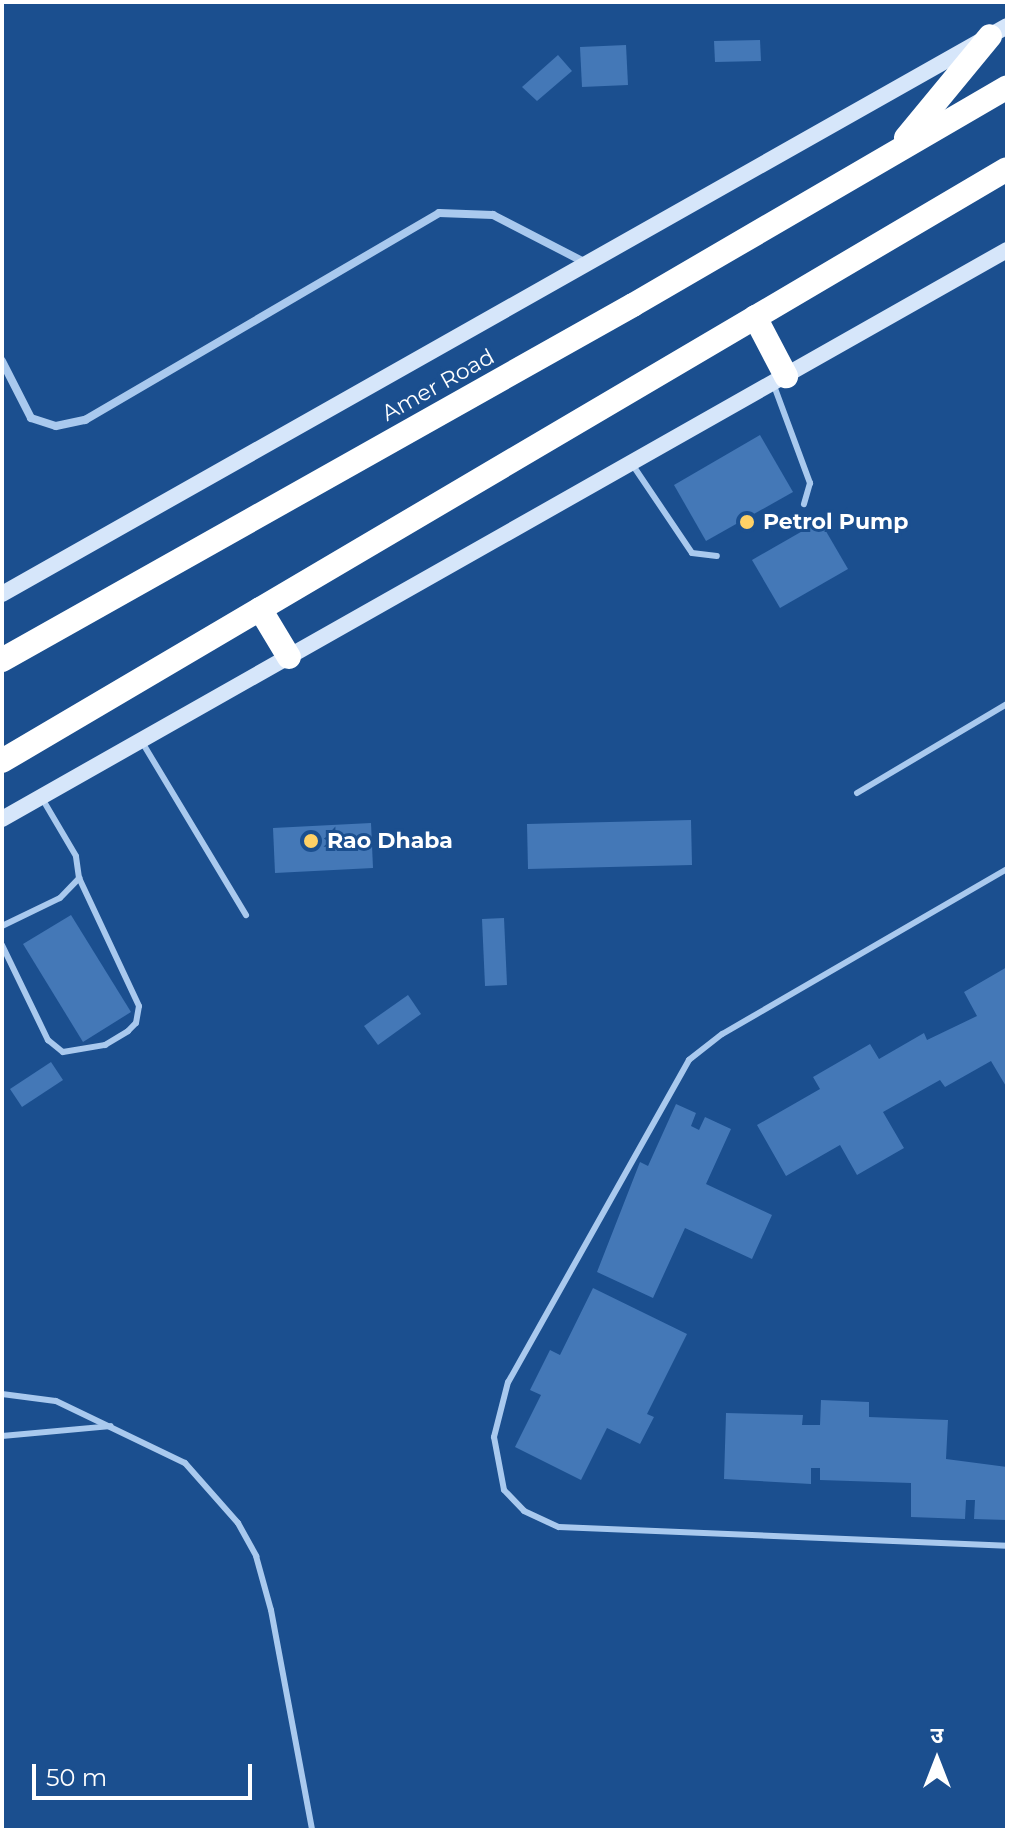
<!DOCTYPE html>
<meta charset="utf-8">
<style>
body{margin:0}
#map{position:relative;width:1009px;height:1832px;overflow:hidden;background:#1b4f8f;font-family:Montserrat,"Noto Sans Devanagari",sans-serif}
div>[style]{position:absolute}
.building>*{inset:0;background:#4478b7}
.lane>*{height:6px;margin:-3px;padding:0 3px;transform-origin:3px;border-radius:3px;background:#a9c9ee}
.street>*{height:8px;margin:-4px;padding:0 4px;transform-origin:4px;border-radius:4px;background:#a9c9ee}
.secondary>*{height:16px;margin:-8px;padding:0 8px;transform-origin:8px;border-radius:8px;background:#d6e6fa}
.highway>*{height:24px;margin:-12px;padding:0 12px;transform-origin:12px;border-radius:12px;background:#fff}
.dots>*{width:22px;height:22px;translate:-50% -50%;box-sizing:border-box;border:4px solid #1b4f8f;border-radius:50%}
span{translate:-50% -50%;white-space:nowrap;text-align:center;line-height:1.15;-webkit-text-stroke:6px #1b4f8f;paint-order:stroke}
.street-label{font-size:22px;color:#fff}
.poi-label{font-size:22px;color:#fff;font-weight:700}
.left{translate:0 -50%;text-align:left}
.frame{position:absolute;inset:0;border:4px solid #fff;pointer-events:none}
.north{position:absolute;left:897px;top:1720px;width:80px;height:80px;-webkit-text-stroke:6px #1b4f8f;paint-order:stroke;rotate:0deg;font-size:22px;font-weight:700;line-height:32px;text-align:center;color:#fff}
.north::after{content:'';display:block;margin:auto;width:28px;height:36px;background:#fff;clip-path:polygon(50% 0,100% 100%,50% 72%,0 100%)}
.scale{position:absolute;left:32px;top:1764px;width:220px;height:36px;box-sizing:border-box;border:4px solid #fff;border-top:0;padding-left:10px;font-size:24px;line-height:28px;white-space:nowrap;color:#fff;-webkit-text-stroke:6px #1b4f8f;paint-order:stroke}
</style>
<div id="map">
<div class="building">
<div style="clip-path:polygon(760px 40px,761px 61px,715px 62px,714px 41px)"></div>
<div style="clip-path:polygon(626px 45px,628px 85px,582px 87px,580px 47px)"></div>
<div style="clip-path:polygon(558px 55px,572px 71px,537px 101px,522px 87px)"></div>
<div style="clip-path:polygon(760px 435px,793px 492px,706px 541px,674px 485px)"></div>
<div style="clip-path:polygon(820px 521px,848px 569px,780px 608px,752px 560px)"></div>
<div style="clip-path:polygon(691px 820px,692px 865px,528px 869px,527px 824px)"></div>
<div style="clip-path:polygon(371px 823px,373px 868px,275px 873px,273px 828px)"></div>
<div style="clip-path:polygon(71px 915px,131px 1012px,83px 1042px,23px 944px)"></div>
<div style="clip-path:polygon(504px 918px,507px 985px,485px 986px,482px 919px)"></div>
<div style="clip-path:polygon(1007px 967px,1007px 1088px,991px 1061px,945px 1087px,940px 1080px,883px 1112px,904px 1148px,857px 1175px,840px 1145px,786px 1176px,757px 1125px,820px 1089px,813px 1077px,870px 1044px,879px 1059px,924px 1033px,927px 1040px,977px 1016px,964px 992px)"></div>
<div style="clip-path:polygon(408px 995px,421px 1014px,378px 1045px,364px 1026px)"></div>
<div style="clip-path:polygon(51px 1062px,63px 1080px,22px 1107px,10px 1089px)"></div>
<div style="clip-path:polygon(676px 1104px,696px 1113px,691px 1126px,699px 1130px,705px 1117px,731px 1129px,706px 1184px,772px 1215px,752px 1259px,685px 1228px,653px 1298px,597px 1272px,640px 1162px,648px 1166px)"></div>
<div style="clip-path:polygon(593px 1288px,687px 1334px,647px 1414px,654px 1417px,640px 1444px,607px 1428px,581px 1480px,515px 1447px,541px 1395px,530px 1390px,550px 1350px,560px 1355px)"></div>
<div style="clip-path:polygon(821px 1400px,869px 1402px,869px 1417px,948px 1420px,946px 1459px,1007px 1467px,1007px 1520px,974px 1519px,975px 1500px,966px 1500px,965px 1519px,911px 1517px,911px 1483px,820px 1480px,820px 1468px,811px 1468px,811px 1484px,724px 1479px,726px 1413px,803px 1415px,802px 1425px,820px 1425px)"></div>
</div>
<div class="lane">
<div style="left:773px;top:383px;width:107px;rotate:69.7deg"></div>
<div style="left:810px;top:483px;width:22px;rotate:106deg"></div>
<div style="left:632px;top:464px;width:107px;rotate:56deg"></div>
<div style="left:692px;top:553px;width:25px;rotate:7deg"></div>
<div style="left:142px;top:742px;width:202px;rotate:59deg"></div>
<div style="left:857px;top:793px;width:174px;rotate:-30.7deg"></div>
<div style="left:1007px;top:869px;width:329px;rotate:149.9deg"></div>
<div style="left:722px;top:1034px;width:42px;rotate:141.8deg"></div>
<div style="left:689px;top:1060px;width:369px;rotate:119.3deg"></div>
<div style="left:508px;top:1382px;width:57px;rotate:104.3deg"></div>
<div style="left:494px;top:1437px;width:54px;rotate:79.3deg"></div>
<div style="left:504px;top:1490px;width:29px;rotate:46deg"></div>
<div style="left:524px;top:1511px;width:38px;rotate:25deg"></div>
<div style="left:559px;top:1527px;width:448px;rotate:2.4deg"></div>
<div style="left:2px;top:926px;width:64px;rotate:-25.8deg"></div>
<div style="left:60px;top:898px;width:28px;rotate:-46deg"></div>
<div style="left:79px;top:878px;width:22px;rotate:-98deg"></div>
<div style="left:76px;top:856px;width:65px;rotate:-120.5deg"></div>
<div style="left:2px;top:945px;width:106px;rotate:64.2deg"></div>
<div style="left:48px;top:1040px;width:19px;rotate:39deg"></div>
<div style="left:63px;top:1052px;width:43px;rotate:-9.5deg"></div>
<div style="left:105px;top:1045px;width:27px;rotate:-31deg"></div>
<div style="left:128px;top:1031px;width:11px;rotate:-45deg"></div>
<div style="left:136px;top:1023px;width:17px;rotate:-80deg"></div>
<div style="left:139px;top:1006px;width:141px;rotate:-115.1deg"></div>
<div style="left:2px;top:1394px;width:54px;rotate:7.4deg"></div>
<div style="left:56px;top:1401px;width:143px;rotate:25.7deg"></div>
<div style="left:185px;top:1463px;width:80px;rotate:48.5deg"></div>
<div style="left:238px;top:1523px;width:38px;rotate:61deg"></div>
<div style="left:256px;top:1556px;width:56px;rotate:74.5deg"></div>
<div style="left:271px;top:1610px;width:224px;rotate:79.4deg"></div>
<div style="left:2px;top:1436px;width:109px;rotate:-5.2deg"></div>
</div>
<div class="street">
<div style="left:2px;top:361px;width:64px;rotate:63deg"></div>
<div style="left:31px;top:418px;width:26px;rotate:18deg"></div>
<div style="left:56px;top:426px;width:30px;rotate:-12deg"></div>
<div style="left:85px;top:420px;width:410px;rotate:-30.3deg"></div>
<div style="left:439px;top:213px;width:54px;rotate:2.1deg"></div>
<div style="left:493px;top:215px;width:107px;rotate:27.3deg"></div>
</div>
<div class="secondary">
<div style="left:2px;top:594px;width:1154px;rotate:-29.47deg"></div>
<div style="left:2px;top:819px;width:1155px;rotate:-29.52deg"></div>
</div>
<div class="highway">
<div style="left:906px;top:138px;width:132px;rotate:-50.5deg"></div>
<div style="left:755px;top:317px;width:67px;rotate:62.3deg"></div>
<div style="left:260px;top:609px;width:56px;rotate:58.9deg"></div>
<div style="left:2px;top:660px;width:724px;rotate:-29.36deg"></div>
<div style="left:633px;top:305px;width:433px;rotate:-30.2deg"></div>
<div style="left:2px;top:761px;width:1166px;rotate:-30.5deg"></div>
</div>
<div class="dots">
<div style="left:747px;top:522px;background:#ffd166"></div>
<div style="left:311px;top:841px;background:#ffd166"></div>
</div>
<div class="street-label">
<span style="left:438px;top:385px;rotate:-29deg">Amer Road</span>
</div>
<div class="poi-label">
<span class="left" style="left:763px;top:522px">Petrol Pump</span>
<span class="left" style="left:327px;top:841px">Rao Dhaba</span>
</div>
<div class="frame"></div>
<div class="north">उ</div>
<div class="scale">50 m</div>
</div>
